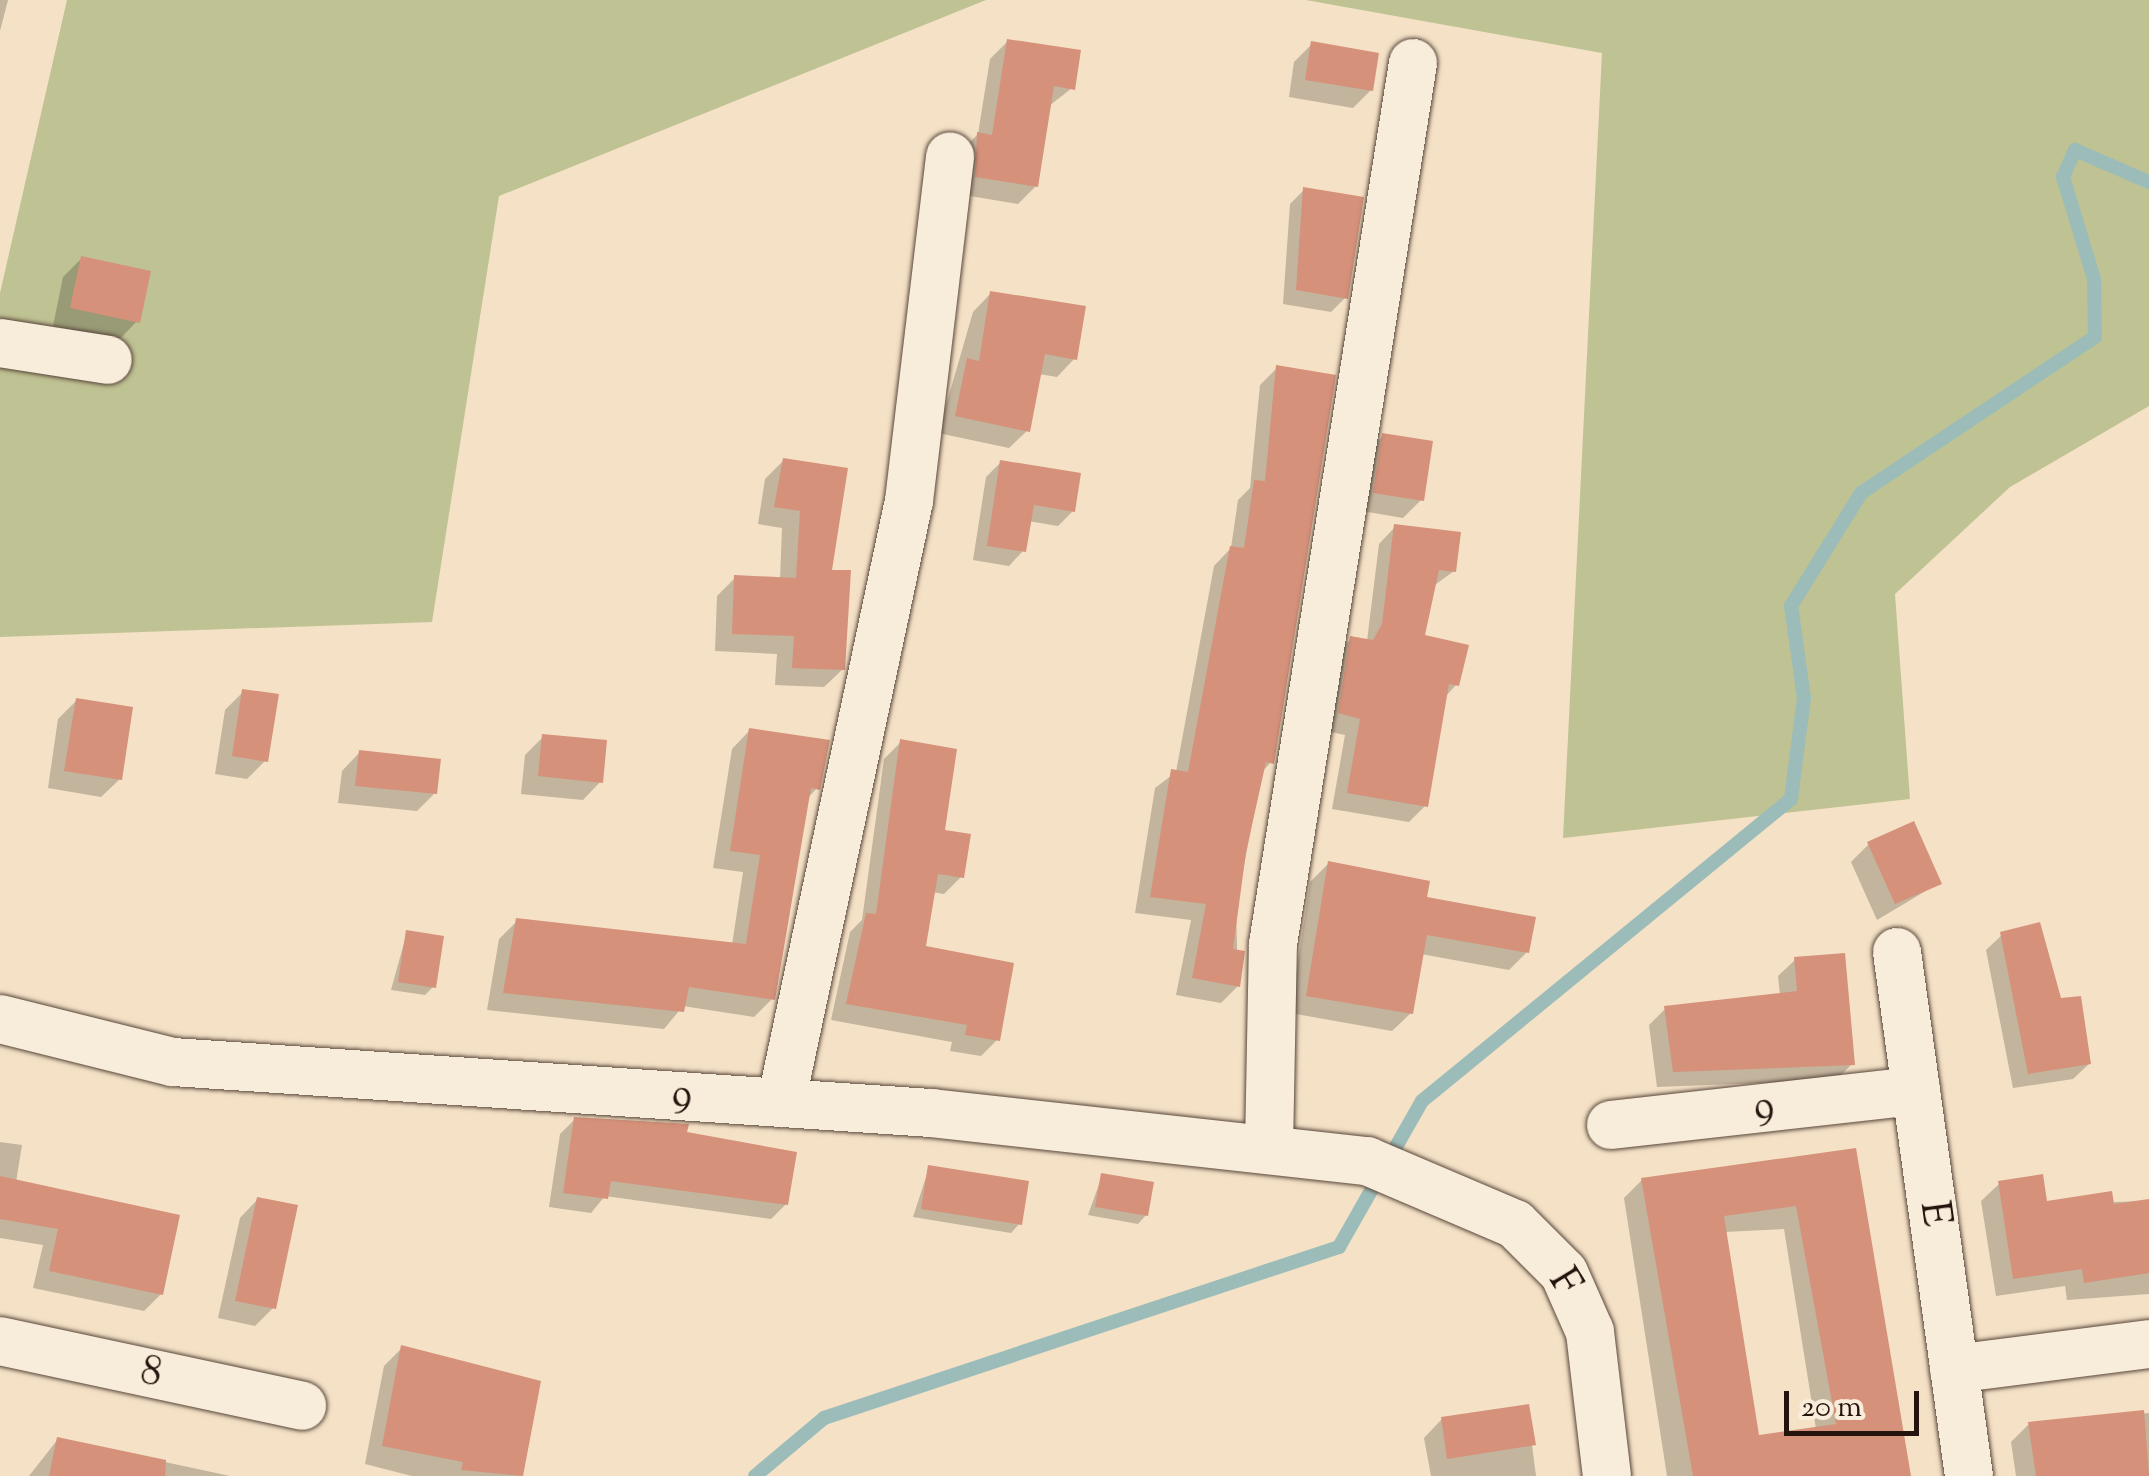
<!DOCTYPE html>
<style>
body{margin:0}
#map{position:relative;width:2149px;height:1476px;overflow:hidden;background:#f4e1c6;font-family:"Sorts Mill Goudy",serif}
div>[style]{position:absolute}
.green>*{inset:0;background:#bfc293}
.shadow>*{inset:0;background:#0003}
.stream>*{height:14px;margin:-7px;padding:0 7px;transform-origin:7px;border-radius:7px;background:#9cbcb9}
.building>*{inset:0;background:#d5917a}
.roads{filter:drop-shadow(0 0 2px #59473b) drop-shadow(0 0 2px #59473b)}
.minor>*{height:48px;margin:-24px;padding:0 24px;transform-origin:24px;border-radius:24px;background:#f8ecda}
span{translate:-50% -50%;white-space:nowrap;text-align:center;line-height:1.15;-webkit-text-stroke:8px #f8ecda;paint-order:stroke}
.street-label{font-size:42px;color:#25140d}
.scale{position:absolute;left:1784px;top:1391px;width:135px;height:45px;box-sizing:border-box;border:5px solid #25140d;border-top:0;padding-left:12px;font-size:30px;line-height:35px;white-space:nowrap;color:#25140d;-webkit-text-stroke:8px #f8ecda;paint-order:stroke}
</style>
<div id="map">
<div class="green">
<div style="clip-path:polygon(67px 0,986px 0,499px 196px,432px 622px,0 637px,0 293px)"></div>
<div style="clip-path:polygon(1306px 0,2149px 0,2149px 406px,2010px 487px,1895px 594px,1910px 799px,1563px 838px,1602px 53px)"></div>
</div>
<div class="shadow">
<div style="clip-path:polygon(0 0,8px 0,0 31px)"></div>
<div style="clip-path:polygon(1008px 41px,1072px 88px,1049px 106px,1036px 186px,1018px 204px,958px 194px,959px 153px,978px 134px,990px 59px)"></div>
<div style="clip-path:polygon(1312px 44px,1371px 90px,1353px 108px,1289px 97px,1294px 62px)"></div>
<div style="clip-path:polygon(1304px 190px,1345px 298px,1331px 312px,1283px 304px,1290px 204px)"></div>
<div style="clip-path:polygon(81px 259px,137px 321px,119px 340px,53px 326px,63px 277px)"></div>
<div style="clip-path:polygon(991px 293px,1075px 358px,1057px 377px,1039px 374px,1028px 430px,1009px 448px,938px 433px,973px 312px)"></div>
<div style="clip-path:polygon(1277px 368px,1271px 762px,1262px 772px,1236px 907px,1238px 986px,1221px 1003px,1176px 995px,1191px 920px,1135px 913px,1155px 788px,1176px 772px,1214px 566px,1231px 548px,1238px 500px,1250px 488px,1260px 385px)"></div>
<div style="clip-path:polygon(1383px 436px,1421px 500px,1403px 518px,1356px 510px,1365px 454px)"></div>
<div style="clip-path:polygon(784px 460px,829px 572px,843px 669px,824px 687px,775px 685px,777px 654px,715px 651px,717px 596px,735px 578px,780px 580px,782px 528px,758px 524px,765px 479px)"></div>
<div style="clip-path:polygon(1001px 462px,1073px 511px,1058px 526px,1028px 521px,1023px 551px,1009px 566px,973px 560px,986px 477px)"></div>
<div style="clip-path:polygon(1395px 527px,1454px 571px,1432px 587px,1422px 636px,1457px 684px,1445px 697px,1425px 806px,1409px 822px,1332px 809px,1345px 735px,1322px 730px,1334px 655px,1351px 639px,1367px 641px,1379px 544px)"></div>
<div style="clip-path:polygon(243px 692px,265px 761px,247px 779px,215px 774px,225px 710px)"></div>
<div style="clip-path:polygon(76px 701px,120px 779px,101px 797px,48px 788px,58px 719px)"></div>
<div style="clip-path:polygon(750px 730px,817px 788px,807px 799px,772px 999px,754px 1017px,683px 1006px,664px 1029px,487px 1010px,499px 939px,517px 921px,732px 945px,743px 872px,713px 868px,732px 749px)"></div>
<div style="clip-path:polygon(543px 737px,601px 781px,583px 800px,521px 794px,525px 755px)"></div>
<div style="clip-path:polygon(901px 742px,961px 877px,944px 894px,932px 892px,923px 948px,998px 1039px,981px 1056px,950px 1051px,952px 1042px,831px 1020px,850px 932px,862px 920px,884px 759px)"></div>
<div style="clip-path:polygon(360px 752px,435px 793px,417px 811px,338px 803px,342px 771px)"></div>
<div style="clip-path:polygon(1869px 844px,1939px 883px,1877px 920px,1851px 862px)"></div>
<div style="clip-path:polygon(1328px 864px,1424px 899px,1527px 952px,1509px 970px,1421px 954px,1411px 1013px,1392px 1031px,1290px 1013px,1310px 882px)"></div>
<div style="clip-path:polygon(407px 932px,433px 987px,425px 995px,391px 990px)"></div>
<div style="clip-path:polygon(2002px 935px,2059px 1001px,2089px 1064px,2073px 1079px,2013px 1088px,1986px 950px)"></div>
<div style="clip-path:polygon(1795px 960px,1852px 1064px,1836px 1080px,1657px 1087px,1649px 1025px,1665px 1009px,1780px 996px,1778px 976px)"></div>
<div style="clip-path:polygon(575px 1119px,684px 1134px,786px 1204px,771px 1219px,605px 1196px,591px 1213px,549px 1207px,560px 1134px)"></div>
<div style="clip-path:polygon(0 1142px,22px 1145px,16px 1182px,161px 1294px,144px 1311px,33px 1288px,43px 1245px,0 1238px)"></div>
<div style="clip-path:polygon(evenodd,1854px 1150px,1908px 1476px,1667px 1476px,1624px 1198px,1642px 1180px,1854px 1150px,1784px 1229px,1816px 1429px,1757px 1438px,1724px 1232px,1784px 1229px)"></div>
<div style="clip-path:polygon(929px 1168px,1019px 1224px,1011px 1233px,913px 1217px)"></div>
<div style="clip-path:polygon(1102px 1176px,1146px 1215px,1138px 1224px,1088px 1215px)"></div>
<div style="clip-path:polygon(2000px 1183px,2045px 1204px,2149px 1201px,2149px 1294px,2067px 1300px,2065px 1286px,1996px 1296px,1981px 1201px)"></div>
<div style="clip-path:polygon(258px 1199px,273px 1308px,255px 1326px,218px 1318px,240px 1218px)"></div>
<div style="clip-path:polygon(402px 1348px,538px 1383px,521px 1476px,412px 1476px,365px 1464px,384px 1366px)"></div>
<div style="clip-path:polygon(1527px 1407px,1536px 1476px,1431px 1476px,1424px 1438px,1442px 1419px)"></div>
<div style="clip-path:polygon(2149px 1413px,2149px 1476px,2016px 1476px,2011px 1442px,2029px 1424px)"></div>
<div style="clip-path:polygon(58px 1439px,230px 1476px,29px 1476px)"></div>
</div>
<div class="stream">
<div style="left:755px;top:1476px;width:90px;rotate:-40deg"></div>
<div style="left:824px;top:1418px;width:543px;rotate:-18.37deg"></div>
<div style="left:1339px;top:1247px;width:168px;rotate:-60.4deg"></div>
<div style="left:1422px;top:1101px;width:477px;rotate:-39.3deg"></div>
<div style="left:1791px;top:799px;width:102px;rotate:-82.7deg"></div>
<div style="left:1804px;top:698px;width:93px;rotate:-98deg"></div>
<div style="left:1791px;top:606px;width:133px;rotate:-58.2deg"></div>
<div style="left:1861px;top:493px;width:281px;rotate:-33.7deg"></div>
<div style="left:2095px;top:337px;width:58px;rotate:-91deg"></div>
<div style="left:2094px;top:279px;width:107px;rotate:-106.9deg"></div>
<div style="left:2063px;top:177px;width:30px;rotate:-66deg"></div>
<div style="left:2075px;top:150px;width:81px;rotate:23.4deg"></div>
</div>
<div class="building">
<div style="clip-path:polygon(1007px 39px,1081px 50px,1075px 90px,1054px 86px,1038px 187px,975px 177px,977px 132px,992px 135px)"></div>
<div style="clip-path:polygon(1311px 41px,1379px 53px,1373px 91px,1305px 80px)"></div>
<div style="clip-path:polygon(1303px 187px,1364px 197px,1348px 299px,1296px 290px)"></div>
<div style="clip-path:polygon(81px 256px,151px 271px,140px 323px,70px 308px)"></div>
<div style="clip-path:polygon(990px 291px,1086px 306px,1077px 360px,1045px 354px,1030px 432px,955px 416px,967px 358px,979px 361px)"></div>
<div style="clip-path:polygon(1276px 365px,1336px 375px,1274px 764px,1266px 762px,1246px 852px,1233px 949px,1245px 951px,1240px 987px,1192px 978px,1206px 904px,1150px 897px,1171px 769px,1188px 772px,1230px 546px,1244px 548px,1254px 480px,1265px 481px)"></div>
<div style="clip-path:polygon(1382px 433px,1433px 441px,1424px 501px,1373px 493px)"></div>
<div style="clip-path:polygon(783px 458px,848px 468px,832px 570px,851px 570px,845px 670px,792px 668px,794px 636px,732px 634px,734px 575px,796px 578px,800px 511px,774px 507px)"></div>
<div style="clip-path:polygon(1000px 460px,1081px 473px,1075px 512px,1034px 505px,1026px 552px,987px 546px)"></div>
<div style="clip-path:polygon(1394px 524px,1461px 532px,1456px 572px,1439px 570px,1425px 635px,1469px 645px,1459px 686px,1449px 684px,1428px 807px,1347px 793px,1360px 719px,1338px 713px,1350px 636px,1373px 640px,1382px 624px)"></div>
<div style="clip-path:polygon(242px 689px,279px 694px,268px 762px,232px 756px)"></div>
<div style="clip-path:polygon(76px 698px,133px 707px,122px 780px,64px 771px)"></div>
<div style="clip-path:polygon(749px 728px,830px 740px,820px 790px,811px 788px,775px 1000px,689px 987px,684px 1012px,503px 993px,516px 918px,746px 944px,760px 855px,730px 851px)"></div>
<div style="clip-path:polygon(542px 734px,607px 740px,603px 783px,538px 776px)"></div>
<div style="clip-path:polygon(900px 739px,957px 749px,945px 830px,971px 834px,964px 878px,938px 874px,926px 946px,1014px 963px,1000px 1041px,965px 1035px,967px 1025px,846px 1004px,866px 913px,876px 914px)"></div>
<div style="clip-path:polygon(359px 750px,441px 759px,437px 794px,355px 786px)"></div>
<div style="clip-path:polygon(1914px 821px,1942px 884px,1895px 904px,1867px 842px)"></div>
<div style="clip-path:polygon(1328px 861px,1430px 881px,1427px 897px,1536px 917px,1529px 953px,1427px 935px,1413px 1014px,1306px 996px)"></div>
<div style="clip-path:polygon(2040px 922px,2061px 998px,2081px 996px,2091px 1064px,2028px 1074px,2000px 932px)"></div>
<div style="clip-path:polygon(406px 930px,444px 936px,436px 988px,398px 982px)"></div>
<div style="clip-path:polygon(1845px 953px,1855px 1065px,1673px 1072px,1664px 1006px,1797px 991px,1794px 957px)"></div>
<div style="clip-path:polygon(574px 1117px,689px 1124px,687px 1132px,797px 1152px,788px 1205px,611px 1181px,608px 1199px,563px 1193px)"></div>
<div style="clip-path:polygon(evenodd,1856px 1148px,1911px 1476px,1693px 1476px,1641px 1178px,1856px 1148px,1796px 1206px,1836px 1424px,1759px 1435px,1724px 1216px,1796px 1206px)"></div>
<div style="clip-path:polygon(928px 1165px,1029px 1181px,1022px 1225px,921px 1209px)"></div>
<div style="clip-path:polygon(1101px 1173px,1154px 1182px,1148px 1216px,1095px 1207px)"></div>
<div style="clip-path:polygon(2043px 1174px,2047px 1201px,2112px 1191px,2114px 1204px,2149px 1199px,2149px 1273px,2084px 1283px,2082px 1269px,2013px 1279px,1998px 1181px)"></div>
<div style="clip-path:polygon(0 1176px,180px 1215px,163px 1295px,49px 1271px,58px 1229px,0 1219px)"></div>
<div style="clip-path:polygon(257px 1197px,298px 1205px,276px 1309px,235px 1301px)"></div>
<div style="clip-path:polygon(401px 1345px,541px 1381px,523px 1476px,461px 1470px,463px 1462px,382px 1446px)"></div>
<div style="clip-path:polygon(1529px 1404px,1536px 1445px,1447px 1459px,1441px 1417px)"></div>
<div style="clip-path:polygon(2144px 1410px,2149px 1476px,2036px 1476px,2028px 1422px)"></div>
<div style="clip-path:polygon(57px 1437px,166px 1460px,165px 1476px,49px 1476px)"></div>
</div>
<div class="roads">
<div class="minor">
<div style="left:0;top:343px;width:109px;rotate:8.9deg"></div>
<div style="left:1897px;top:952px;width:529px;rotate:82.18deg"></div>
<div style="left:0;top:1019px;width:178px;rotate:14deg"></div>
<div style="left:173px;top:1062px;width:760px;rotate:3.85deg"></div>
<div style="left:931px;top:1113px;width:439px;rotate:6.3deg"></div>
<div style="left:1367px;top:1161px;width:161px;rotate:23.1deg"></div>
<div style="left:1515px;top:1224px;width:69px;rotate:45deg"></div>
<div style="left:1564px;top:1273px;width:64px;rotate:66.2deg"></div>
<div style="left:1590px;top:1332px;width:145px;rotate:83.3deg"></div>
<div style="left:781px;top:1103px;width:615px;rotate:-78deg"></div>
<div style="left:909px;top:501px;width:347px;rotate:-83.2deg"></div>
<div style="left:1611px;top:1125px;width:307px;rotate:-6.4deg"></div>
<div style="left:1269px;top:1148px;width:204px;rotate:-88.9deg"></div>
<div style="left:1273px;top:944px;width:892px;rotate:-80.97deg"></div>
<div style="left:0;top:1341px;width:309px;rotate:12.1deg"></div>
<div style="left:1954px;top:1369px;width:197px;rotate:-7.3deg"></div>
</div>
</div>
<div class="street-label">
<span style="left:682px;top:1096px;rotate:4deg">9</span>
<span style="left:1764px;top:1108px;rotate:-6deg">9</span>
<span style="left:1933px;top:1214px;rotate:82deg">E</span>
<span style="left:1563px;top:1283px;rotate:58deg">F</span>
<span style="left:151px;top:1374px;rotate:12deg">8</span>
</div>
<div class="scale">20 m</div>
</div>
